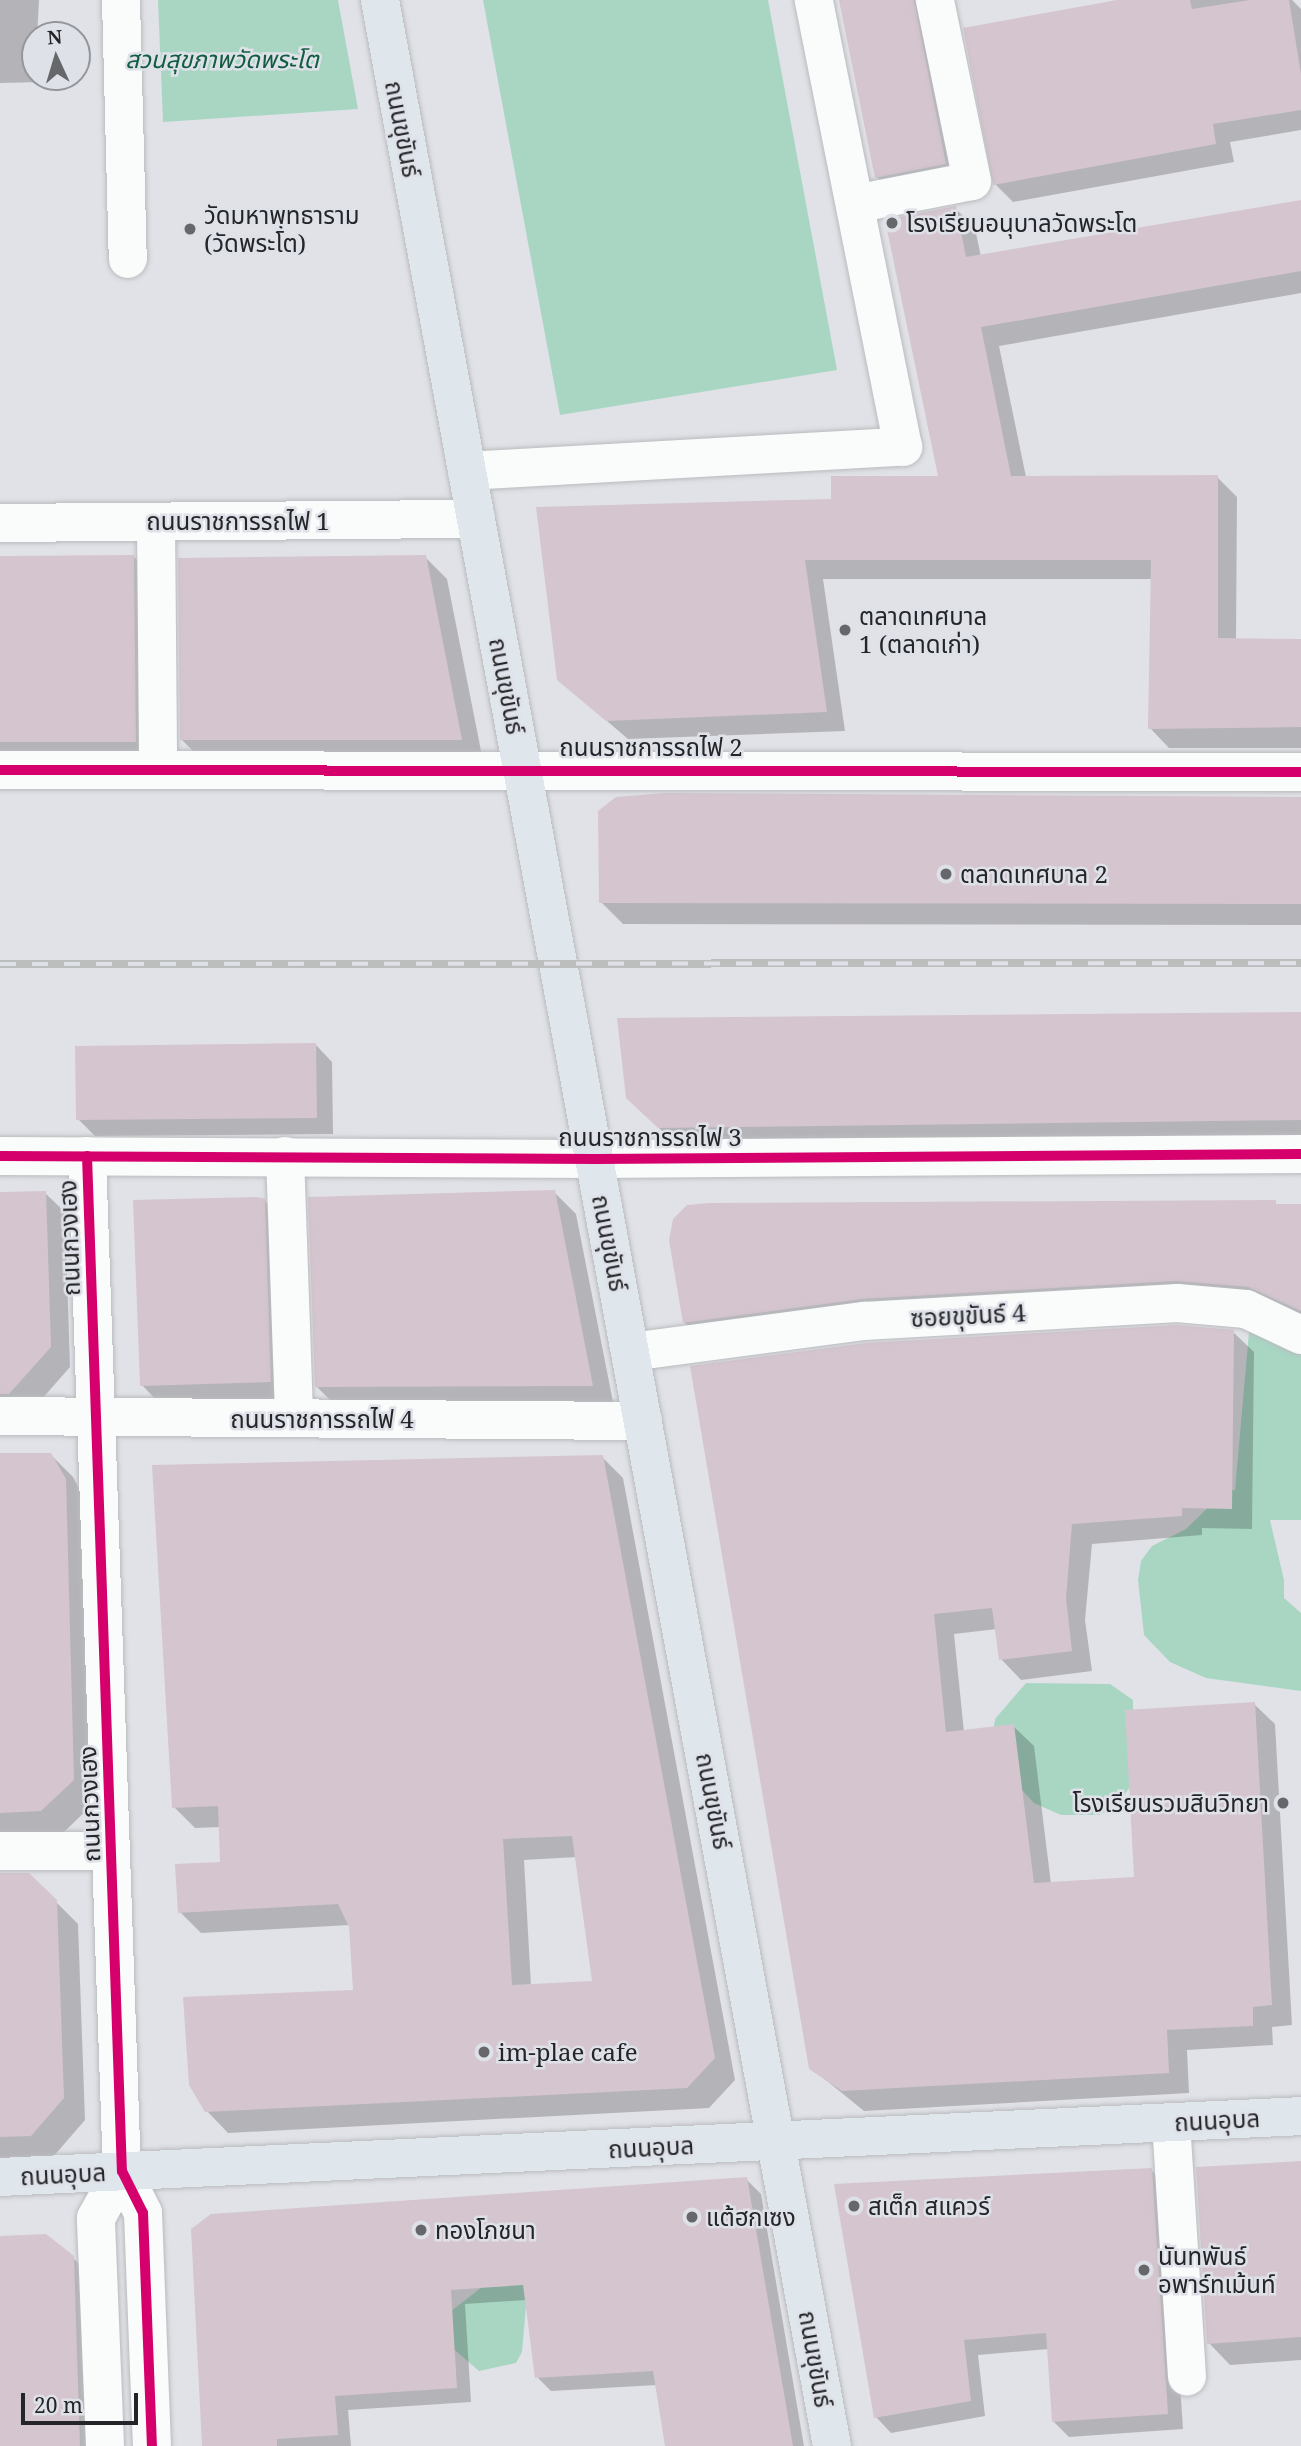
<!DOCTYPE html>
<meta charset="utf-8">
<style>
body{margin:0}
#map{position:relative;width:1301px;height:2446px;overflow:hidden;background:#e1e2e7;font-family:"Noto Serif","Noto Sans Thai",serif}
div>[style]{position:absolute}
.green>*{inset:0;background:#a8d6c3}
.shadow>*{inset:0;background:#0003}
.building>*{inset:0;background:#d5c5cf}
.roads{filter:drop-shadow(0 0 2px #babbbe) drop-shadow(0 0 2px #babbbe)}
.minor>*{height:38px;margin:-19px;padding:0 19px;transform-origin:19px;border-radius:19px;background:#fafbfb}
.major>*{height:38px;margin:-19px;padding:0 19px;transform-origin:19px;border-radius:19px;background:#dfe6ec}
.rail>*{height:8px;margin-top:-4px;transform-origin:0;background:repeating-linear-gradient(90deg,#dfe1e9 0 16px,#bcbdbd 0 32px);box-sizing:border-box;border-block:2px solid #bcbdbd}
.cycleway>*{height:10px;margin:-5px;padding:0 5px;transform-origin:5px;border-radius:5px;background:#d6006c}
.dots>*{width:19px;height:19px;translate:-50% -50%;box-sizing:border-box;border:4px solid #dfe1e9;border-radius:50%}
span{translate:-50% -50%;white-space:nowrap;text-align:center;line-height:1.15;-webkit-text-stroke:5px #dfe1e9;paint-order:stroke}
.park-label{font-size:24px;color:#125d41;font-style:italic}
.street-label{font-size:24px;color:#242528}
.poi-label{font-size:24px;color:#242528}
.left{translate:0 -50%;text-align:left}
.right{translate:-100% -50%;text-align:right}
.north{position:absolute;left:21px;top:21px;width:70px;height:70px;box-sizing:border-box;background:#dfe1e9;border:2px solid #94969c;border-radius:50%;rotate:356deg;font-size:19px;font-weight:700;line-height:28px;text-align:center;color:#242528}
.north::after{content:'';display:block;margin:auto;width:24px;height:32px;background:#66676b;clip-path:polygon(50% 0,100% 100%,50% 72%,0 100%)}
.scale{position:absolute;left:21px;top:2393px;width:117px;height:32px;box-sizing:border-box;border:4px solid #242528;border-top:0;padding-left:9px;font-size:21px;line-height:24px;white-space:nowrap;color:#242528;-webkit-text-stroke:5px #dfe1e9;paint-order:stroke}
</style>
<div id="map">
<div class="green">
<div style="clip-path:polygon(158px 0,338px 0,358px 109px,163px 122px)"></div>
<div style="clip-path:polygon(483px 0,768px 0,837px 370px,560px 415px)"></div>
<div style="clip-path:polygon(1250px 1321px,1301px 1345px,1301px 1520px,1270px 1520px,1284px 1580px,1284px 1598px,1301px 1613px,1301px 1691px,1206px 1678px,1170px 1662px,1144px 1635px,1138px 1580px,1141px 1561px,1152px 1546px,1186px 1529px,1226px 1490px,1235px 1490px)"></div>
<div style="clip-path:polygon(1026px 1683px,1110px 1684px,1133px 1700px,1133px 1783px,1116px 1806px,1099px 1815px,1061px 1815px,1034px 1803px,990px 1756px,995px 1719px)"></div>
<div style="clip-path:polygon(504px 2270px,529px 2272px,522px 2352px,516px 2363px,479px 2371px,443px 2340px,446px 2315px)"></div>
</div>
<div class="shadow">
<div style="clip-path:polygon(0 0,39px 0,35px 77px,42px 77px,42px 82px,0 83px)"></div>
<div style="clip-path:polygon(841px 0,931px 0,967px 185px,898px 199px,877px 177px)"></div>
<div style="clip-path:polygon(1127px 0,1292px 0,1301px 9px,1301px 130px,1230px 142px,1234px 162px,1013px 202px,995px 184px)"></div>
<div style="clip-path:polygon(1301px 202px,1301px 293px,999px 346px,1026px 477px,1217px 477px,1237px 497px,1236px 640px,1301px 639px,1301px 748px,1169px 748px,1150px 728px,1152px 579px,823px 579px,845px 731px,628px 739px,558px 679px,833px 500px,940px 477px,955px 208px,975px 228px,981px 257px)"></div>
<div style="clip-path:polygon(134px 557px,156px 579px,157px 764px,0 763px,0 558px)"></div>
<div style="clip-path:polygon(425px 557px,447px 579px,483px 761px,203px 761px,181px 739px)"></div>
<div style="clip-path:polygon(1301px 800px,1301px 925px,623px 924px,601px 902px)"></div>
<div style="clip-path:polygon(1301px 1014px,1301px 1141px,681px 1148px,649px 1119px)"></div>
<div style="clip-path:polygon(316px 1045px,332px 1062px,333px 1134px,95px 1136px,78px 1119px)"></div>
<div style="clip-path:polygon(554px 1192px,576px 1214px,614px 1407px,339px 1409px,317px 1387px)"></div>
<div style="clip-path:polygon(0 1193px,45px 1193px,65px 1212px,70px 1367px,34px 1408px,0 1408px)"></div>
<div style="clip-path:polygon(264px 1200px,281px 1217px,287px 1399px,158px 1402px,142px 1385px)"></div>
<div style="clip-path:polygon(709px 1204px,1301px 1204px,1301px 1320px,1273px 1305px,701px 1339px,684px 1322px)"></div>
<div style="clip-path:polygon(1233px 1332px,1254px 1352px,1252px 1529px,1202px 1528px,1202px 1535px,1092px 1544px,1085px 1620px,1092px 1671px,1021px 1680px,1001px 1659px,997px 1629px,954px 1634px,964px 1732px,1013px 1726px,1034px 1746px,1051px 1884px,1136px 1878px,1254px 1704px,1275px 1724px,1292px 2025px,1272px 2027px,1273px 2045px,1187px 2050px,1189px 2093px,864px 2111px,811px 2068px,692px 1368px)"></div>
<div style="clip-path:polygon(0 1455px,51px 1455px,73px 1477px,87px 1503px,95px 1802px,63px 1833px,0 1835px)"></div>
<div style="clip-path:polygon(evenodd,602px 1457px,623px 1478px,735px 2080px,709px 2108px,228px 2133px,207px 2111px,355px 1992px,350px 1925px,201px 1933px,180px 1912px,222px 1863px,220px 1827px,195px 1828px,174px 1807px,602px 1457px,577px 1857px,594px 1982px,531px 1986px,524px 1860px,577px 1857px)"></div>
<div style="clip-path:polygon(29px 1875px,78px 1924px,85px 2120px,53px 2157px,0 2159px,0 1876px)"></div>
<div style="clip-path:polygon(1301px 2163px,1301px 2360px,1230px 2365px,1209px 2343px)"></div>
<div style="clip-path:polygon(1151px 2170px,1167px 2186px,1183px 2429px,1069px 2437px,1054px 2422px,1049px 2349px,978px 2355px,985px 2416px,891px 2433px,876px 2417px)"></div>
<div style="clip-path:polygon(746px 2179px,761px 2194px,804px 2446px,667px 2446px,657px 2385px,551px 2391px,537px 2377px,526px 2300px,465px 2304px,471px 2402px,348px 2410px,351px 2446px,204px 2446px,193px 2230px)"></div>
<div style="clip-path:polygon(0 2237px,73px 2258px,95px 2280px,100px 2446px,0 2446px)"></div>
</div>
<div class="building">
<div style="clip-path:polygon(839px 0,914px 0,946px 164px,875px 178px)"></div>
<div style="clip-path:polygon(1117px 0,1190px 0,1192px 9px,1250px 0,1289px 0,1301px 74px,1301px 110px,1213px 124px,1216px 144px,993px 185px,963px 28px)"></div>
<div style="clip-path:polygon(1301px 200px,1301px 271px,981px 327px,1011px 476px,1218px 475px,1218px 638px,1301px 639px,1301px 727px,1148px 729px,1151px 560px,805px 560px,827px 712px,606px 721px,557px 680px,536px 507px,831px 499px,831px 476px,938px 476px,885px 220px,956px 206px,966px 257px)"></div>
<div style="clip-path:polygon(134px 555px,136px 742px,0 742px,0 556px)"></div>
<div style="clip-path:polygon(426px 555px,462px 740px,180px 740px,178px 558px)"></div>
<div style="clip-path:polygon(665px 793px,1301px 797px,1301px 904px,599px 903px,598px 811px,616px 797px)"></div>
<div style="clip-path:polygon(1301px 1012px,1301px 1120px,658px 1128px,626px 1098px,617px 1018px)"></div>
<div style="clip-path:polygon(316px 1043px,317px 1118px,76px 1120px,75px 1046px)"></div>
<div style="clip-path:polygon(555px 1190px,593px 1386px,315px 1387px,308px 1197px)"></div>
<div style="clip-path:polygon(46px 1191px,51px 1347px,9px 1394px,0 1394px,0 1192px)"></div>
<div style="clip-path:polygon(257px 1197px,265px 1199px,271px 1382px,140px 1386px,133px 1200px)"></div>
<div style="clip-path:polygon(1276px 1200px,1276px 1204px,1301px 1204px,1301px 1311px,1248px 1287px,1176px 1281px,863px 1299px,683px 1323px,669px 1240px,673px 1219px,687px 1205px,709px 1203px)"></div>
<div style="clip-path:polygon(1177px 1325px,1234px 1330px,1232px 1509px,1182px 1508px,1182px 1516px,1072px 1524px,1066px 1598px,1072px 1651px,999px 1660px,992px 1608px,934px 1614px,946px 1732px,1014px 1724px,1034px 1883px,1134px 1877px,1125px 1710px,1255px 1702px,1272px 2005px,1253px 2007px,1253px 2026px,1167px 2030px,1169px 2073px,842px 2091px,809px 2069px,690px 1366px,866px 1343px)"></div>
<div style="clip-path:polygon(0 1453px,51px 1453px,66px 1479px,74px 1780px,41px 1811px,0 1813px)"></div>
<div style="clip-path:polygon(evenodd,603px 1455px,715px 2058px,687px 2088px,205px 2112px,189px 2085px,183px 1997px,353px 1990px,349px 1927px,338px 1904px,178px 1913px,175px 1864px,220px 1862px,218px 1806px,172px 1808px,152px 1465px,603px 1455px,572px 1836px,592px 1981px,512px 1985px,503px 1839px,572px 1836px)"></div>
<div style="clip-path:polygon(0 1873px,29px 1873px,57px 1900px,64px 2098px,31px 2136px,0 2137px)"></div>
<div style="clip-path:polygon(1301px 2161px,1301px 2337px,1207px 2344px,1196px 2167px)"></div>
<div style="clip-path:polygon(1152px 2168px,1168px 2414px,1052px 2422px,1046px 2333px,964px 2340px,971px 2401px,874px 2418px,834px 2184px)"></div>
<div style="clip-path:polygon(747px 2177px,793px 2446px,665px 2446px,653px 2371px,535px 2378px,523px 2285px,451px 2290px,457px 2388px,335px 2396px,338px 2435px,277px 2439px,277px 2446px,202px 2446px,191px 2229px,211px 2214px)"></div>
<div style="clip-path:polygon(46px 2234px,74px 2256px,80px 2446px,0 2446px,0 2236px)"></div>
</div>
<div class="roads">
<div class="minor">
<div style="left:121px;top:0;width:259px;rotate:88.5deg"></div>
<div style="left:855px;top:204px;width:119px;rotate:-11.1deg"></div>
<div style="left:972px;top:181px;width:185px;rotate:-101.6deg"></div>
<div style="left:467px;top:471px;width:437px;rotate:-3.2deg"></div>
<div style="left:903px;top:447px;width:456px;rotate:-101.3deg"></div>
<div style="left:156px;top:522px;width:248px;rotate:89.5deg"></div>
<div style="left:0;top:523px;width:476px;rotate:-0.5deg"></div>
<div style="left:0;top:770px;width:1301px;rotate:0.09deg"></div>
<div style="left:0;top:1156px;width:595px;rotate:0.29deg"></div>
<div style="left:595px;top:1159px;width:706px;rotate:-0.41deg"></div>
<div style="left:87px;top:1156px;width:1016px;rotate:88.03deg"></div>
<div style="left:122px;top:2171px;width:47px;rotate:63.4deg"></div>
<div style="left:143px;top:2213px;width:233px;rotate:87.8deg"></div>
<div style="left:285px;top:1156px;width:262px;rotate:88deg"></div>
<div style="left:631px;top:1352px;width:235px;rotate:-7.6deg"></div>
<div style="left:864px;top:1321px;width:314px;rotate:-3.3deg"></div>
<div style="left:1177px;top:1303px;width:69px;rotate:5deg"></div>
<div style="left:1246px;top:1309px;width:61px;rotate:25.3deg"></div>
<div style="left:0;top:1416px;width:643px;rotate:0.45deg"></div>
<div style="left:0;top:1851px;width:111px"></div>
<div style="left:1171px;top:2122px;width:255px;rotate:86.4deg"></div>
<div style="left:105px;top:2446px;width:228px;rotate:-92.3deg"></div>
<div style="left:96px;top:2218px;width:54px;rotate:-61deg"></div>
</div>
<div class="major">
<div style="left:380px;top:0;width:2487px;rotate:79.53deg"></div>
<div style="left:0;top:2177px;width:1302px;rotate:-2.68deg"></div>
</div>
</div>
<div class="rail">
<div style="left:0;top:964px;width:1301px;rotate:-0.04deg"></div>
</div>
<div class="cycleway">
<div style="left:0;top:770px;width:1301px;rotate:0.09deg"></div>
<div style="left:0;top:1156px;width:595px;rotate:0.29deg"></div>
<div style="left:595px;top:1159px;width:706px;rotate:-0.41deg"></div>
<div style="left:87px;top:1156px;width:1016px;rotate:88.03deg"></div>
<div style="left:122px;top:2171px;width:47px;rotate:63.4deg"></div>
<div style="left:143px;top:2213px;width:233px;rotate:87.8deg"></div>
</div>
<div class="dots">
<div style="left:892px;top:223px;background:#66676b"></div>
<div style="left:190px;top:229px;background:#66676b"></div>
<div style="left:845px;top:630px;background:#66676b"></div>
<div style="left:946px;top:874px;background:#66676b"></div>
<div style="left:1283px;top:1803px;background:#66676b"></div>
<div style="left:484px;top:2052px;background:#66676b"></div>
<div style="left:854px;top:2206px;background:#66676b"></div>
<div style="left:692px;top:2217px;background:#66676b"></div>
<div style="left:421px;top:2230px;background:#66676b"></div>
<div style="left:1144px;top:2270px;background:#66676b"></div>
</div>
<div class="park-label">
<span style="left:222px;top:59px">สวนสุขภาพวัดพระโต</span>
</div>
<div class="street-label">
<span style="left:403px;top:129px;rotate:79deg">ถนนขุขันธ์</span>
<span style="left:238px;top:521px">ถนนราชการรถไฟ 1</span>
<span style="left:507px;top:686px;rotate:79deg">ถนนขุขันธ์</span>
<span style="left:651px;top:747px">ถนนราชการรถไฟ 2</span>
<span style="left:650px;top:1137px">ถนนราชการรถไฟ 3</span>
<span style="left:69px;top:1238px;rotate:-92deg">ถนนกวงเฮง</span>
<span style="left:610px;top:1243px;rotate:79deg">ถนนขุขันธ์</span>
<span style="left:968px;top:1315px;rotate:-3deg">ซอยขุขันธ์ 4</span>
<span style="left:322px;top:1419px">ถนนราชการรถไฟ 4</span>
<span style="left:714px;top:1801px;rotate:79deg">ถนนขุขันธ์</span>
<span style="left:89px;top:1804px;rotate:-92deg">ถนนกวงเฮง</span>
<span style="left:1217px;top:2120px;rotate:-3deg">ถนนอุบล</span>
<span style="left:651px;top:2147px;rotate:-3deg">ถนนอุบล</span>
<span style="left:63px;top:2174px;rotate:-3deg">ถนนอุบล</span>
<span style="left:816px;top:2359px;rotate:80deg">ถนนขุขันธ์</span>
</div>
<div class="poi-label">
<span class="left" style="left:204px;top:229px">วัดมหาพุทธาราม<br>(วัดพระโต)</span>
<span class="left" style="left:906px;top:223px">โรงเรียนอนุบาลวัดพระโต</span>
<span class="left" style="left:859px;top:630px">ตลาดเทศบาล<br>1 (ตลาดเก่า)</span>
<span class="left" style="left:960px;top:874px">ตลาดเทศบาล 2</span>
<span class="right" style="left:1269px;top:1803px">โรงเรียนรวมสินวิทยา</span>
<span class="left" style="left:498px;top:2052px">im-plae cafe</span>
<span class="left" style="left:868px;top:2206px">สเต็ก สแควร์</span>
<span class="left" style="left:706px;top:2217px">แต้ฮกเซง</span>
<span class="left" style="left:435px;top:2230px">ทองโภชนา</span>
<span class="left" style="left:1158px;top:2270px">นันทพันธ์<br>อพาร์ทเม้นท์</span>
</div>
<div class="north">N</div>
<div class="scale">20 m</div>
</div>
